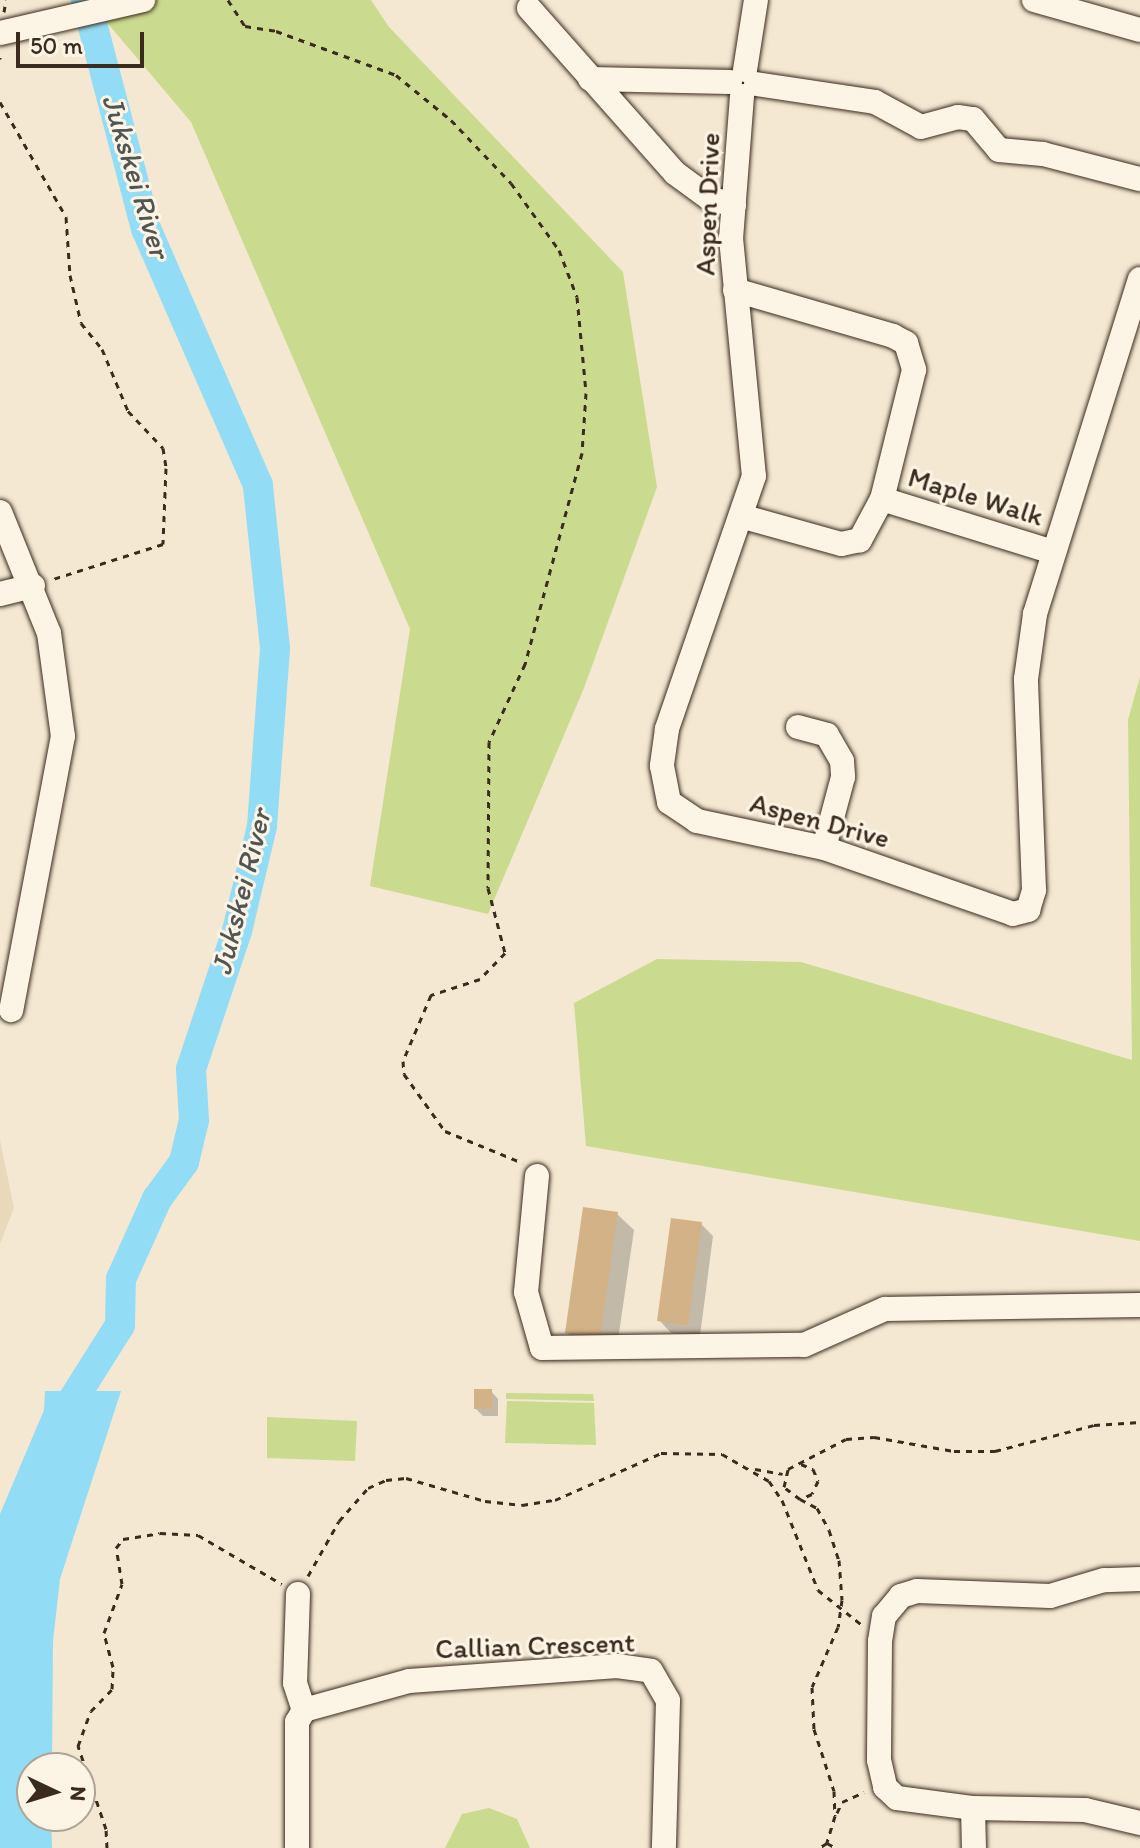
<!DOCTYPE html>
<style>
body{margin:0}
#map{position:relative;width:1140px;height:1848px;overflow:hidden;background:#f4e8d2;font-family:Itim,sans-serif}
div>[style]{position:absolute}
.built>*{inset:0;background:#ead8bb}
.green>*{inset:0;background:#cada8e}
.water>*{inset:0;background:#93dcf5}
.shadow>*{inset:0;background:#0003}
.river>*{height:30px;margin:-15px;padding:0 15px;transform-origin:15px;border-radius:15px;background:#93dcf5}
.building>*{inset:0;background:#d2b286}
.path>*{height:3px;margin-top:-1.5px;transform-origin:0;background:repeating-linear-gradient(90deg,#3b2a1e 0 6px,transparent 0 12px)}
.roads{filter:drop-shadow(0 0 2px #3b2a1e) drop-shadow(0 0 2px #3b2a1e)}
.minor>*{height:24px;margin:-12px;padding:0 12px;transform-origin:12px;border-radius:12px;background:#fcf5e5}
span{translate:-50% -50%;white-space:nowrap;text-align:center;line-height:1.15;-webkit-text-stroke:6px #fcf5e5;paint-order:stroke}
.street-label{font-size:28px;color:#3b2a1e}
.water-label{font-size:30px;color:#515654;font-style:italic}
.north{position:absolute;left:16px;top:1752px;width:80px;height:80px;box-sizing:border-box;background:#fcf5e5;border:2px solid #afa495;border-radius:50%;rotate:94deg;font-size:22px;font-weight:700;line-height:32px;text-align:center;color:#3b2a1e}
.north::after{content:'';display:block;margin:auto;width:28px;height:36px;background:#3b2a1e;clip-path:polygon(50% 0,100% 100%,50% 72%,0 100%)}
.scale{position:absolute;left:16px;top:32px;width:128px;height:36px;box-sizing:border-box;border:4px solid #3b2a1e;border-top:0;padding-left:10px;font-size:24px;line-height:28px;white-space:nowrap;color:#3b2a1e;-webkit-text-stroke:6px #fcf5e5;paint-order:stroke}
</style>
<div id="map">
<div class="built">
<div style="clip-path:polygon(0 1140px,14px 1208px,0 1244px)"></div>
</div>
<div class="green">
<div style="clip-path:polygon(88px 0,371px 0,389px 27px,623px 272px,657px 487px,584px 688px,488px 914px,370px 886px,410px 629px,191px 122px)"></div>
<div style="clip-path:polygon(1140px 677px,1140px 1241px,586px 1146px,574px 1003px,657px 959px,801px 962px,1132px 1060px,1128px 720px)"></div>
<div style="clip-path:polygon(506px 1393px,593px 1394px,594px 1401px,506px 1399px)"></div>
<div style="clip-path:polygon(507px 1401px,594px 1403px,596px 1445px,505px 1443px)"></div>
<div style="clip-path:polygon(267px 1417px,357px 1421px,355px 1461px,267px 1458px)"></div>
<div style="clip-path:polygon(489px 1808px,517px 1819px,530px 1848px,445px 1848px,462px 1814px)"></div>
</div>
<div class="water">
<div style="clip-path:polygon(45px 1391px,121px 1391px,60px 1579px,53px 1641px,52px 1768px,32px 1768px,32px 1816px,51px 1816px,52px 1848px,0 1848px,0 1514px,44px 1410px)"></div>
</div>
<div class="shadow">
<div style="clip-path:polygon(617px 1214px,634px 1230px,616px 1354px,583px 1349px,567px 1333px)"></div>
<div style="clip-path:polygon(701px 1224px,713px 1236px,700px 1336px,671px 1333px,659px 1320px)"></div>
<div style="clip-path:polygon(491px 1391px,498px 1399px,498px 1416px,483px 1416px,476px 1409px)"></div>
</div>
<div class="river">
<div style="left:57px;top:1425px;width:118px;rotate:-57.8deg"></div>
<div style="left:120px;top:1325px;width:46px;rotate:-88.8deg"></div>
<div style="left:121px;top:1279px;width:88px;rotate:-65.8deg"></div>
<div style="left:157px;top:1199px;width:46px;rotate:-53.9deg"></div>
<div style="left:184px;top:1162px;width:43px;rotate:-76.6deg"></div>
<div style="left:194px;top:1120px;width:51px;rotate:-93.4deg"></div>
<div style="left:191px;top:1069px;width:145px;rotate:-71.6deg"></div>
<div style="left:237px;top:931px;width:108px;rotate:-76.6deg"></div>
<div style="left:262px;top:826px;width:178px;rotate:-85.8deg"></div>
<div style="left:275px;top:648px;width:164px;rotate:-96deg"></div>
<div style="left:258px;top:485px;width:279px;rotate:-113.6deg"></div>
<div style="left:146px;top:229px;width:237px;rotate:-104.7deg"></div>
</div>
<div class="building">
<div style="clip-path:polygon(583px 1207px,618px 1212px,600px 1338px,565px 1333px)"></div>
<div style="clip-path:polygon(671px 1218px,702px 1222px,688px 1325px,657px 1321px)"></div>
<div style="clip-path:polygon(474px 1389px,492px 1389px,492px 1409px,474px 1409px)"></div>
</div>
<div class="path">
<div style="left:228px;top:0;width:31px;rotate:57deg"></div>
<div style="left:245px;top:26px;width:31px;rotate:9deg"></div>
<div style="left:276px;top:31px;width:128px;rotate:20.1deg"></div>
<div style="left:396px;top:75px;width:71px;rotate:39.3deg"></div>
<div style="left:451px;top:120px;width:87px;rotate:46.4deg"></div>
<div style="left:511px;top:183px;width:82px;rotate:54.4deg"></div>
<div style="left:559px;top:250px;width:50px;rotate:69deg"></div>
<div style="left:577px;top:297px;width:96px;rotate:84.6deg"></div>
<div style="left:586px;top:393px;width:60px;rotate:93.8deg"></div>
<div style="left:582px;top:453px;width:219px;rotate:105.1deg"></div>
<div style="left:525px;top:664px;width:86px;rotate:114.8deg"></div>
<div style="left:489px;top:742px;width:146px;rotate:90.4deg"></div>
<div style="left:488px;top:888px;width:67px;rotate:75.3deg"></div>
<div style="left:505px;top:953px;width:36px;rotate:134deg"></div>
<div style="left:480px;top:979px;width:52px;rotate:161.9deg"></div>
<div style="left:431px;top:995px;width:72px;rotate:113deg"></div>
<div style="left:403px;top:1061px;width:13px;rotate:86deg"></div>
<div style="left:404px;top:1074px;width:70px;rotate:54.3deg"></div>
<div style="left:445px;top:1131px;width:84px;rotate:22.3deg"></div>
<div style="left:4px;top:12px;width:12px;rotate:-81deg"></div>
<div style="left:0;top:57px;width:2px;rotate:90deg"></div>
<div style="left:0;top:102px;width:133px;rotate:60.1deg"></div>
<div style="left:66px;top:217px;width:58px;rotate:86.1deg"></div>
<div style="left:70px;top:275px;width:49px;rotate:77.1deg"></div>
<div style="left:81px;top:323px;width:33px;rotate:51deg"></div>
<div style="left:102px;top:349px;width:67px;rotate:67.2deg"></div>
<div style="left:128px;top:411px;width:51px;rotate:46.6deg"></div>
<div style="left:163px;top:448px;width:20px;rotate:81deg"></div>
<div style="left:166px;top:468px;width:76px;rotate:92.3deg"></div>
<div style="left:163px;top:544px;width:119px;rotate:162.3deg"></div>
<div style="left:801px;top:1464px;width:13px;rotate:23deg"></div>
<div style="left:813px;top:1469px;width:13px;rotate:67deg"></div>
<div style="left:818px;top:1481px;width:14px;rotate:115deg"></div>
<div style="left:812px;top:1494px;width:13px;rotate:157deg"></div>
<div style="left:800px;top:1499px;width:20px;rotate:-143deg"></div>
<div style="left:784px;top:1487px;width:18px;rotate:-77deg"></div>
<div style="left:788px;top:1469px;width:65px;rotate:-27.3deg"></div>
<div style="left:846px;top:1439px;width:28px;rotate:-4deg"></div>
<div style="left:874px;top:1437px;width:81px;rotate:9.9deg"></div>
<div style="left:954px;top:1451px;width:41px"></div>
<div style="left:995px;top:1451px;width:102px;rotate:-14.7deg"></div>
<div style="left:1094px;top:1425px;width:46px;rotate:-3.7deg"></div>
<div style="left:755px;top:1469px;width:28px;rotate:10deg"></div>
<div style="left:800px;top:1499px;width:19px;rotate:28deg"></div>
<div style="left:817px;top:1508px;width:25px;rotate:61deg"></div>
<div style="left:829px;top:1530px;width:32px;rotate:72deg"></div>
<div style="left:839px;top:1560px;width:40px;rotate:85.7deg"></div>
<div style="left:842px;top:1600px;width:27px;rotate:98deg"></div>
<div style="left:838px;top:1627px;width:65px;rotate:113.4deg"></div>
<div style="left:812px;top:1687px;width:42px;rotate:87.3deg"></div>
<div style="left:814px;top:1729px;width:65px;rotate:72.1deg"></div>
<div style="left:834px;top:1791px;width:25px;rotate:88deg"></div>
<div style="left:835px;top:1816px;width:28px;rotate:107deg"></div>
<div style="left:827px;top:1843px;width:9px;rotate:148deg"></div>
<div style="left:308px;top:1576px;width:63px;rotate:-60.6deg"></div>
<div style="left:339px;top:1521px;width:44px;rotate:-48.7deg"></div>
<div style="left:368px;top:1488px;width:20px;rotate:-24deg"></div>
<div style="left:386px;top:1480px;width:20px;rotate:-6deg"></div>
<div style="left:406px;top:1478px;width:82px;rotate:16.2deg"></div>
<div style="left:485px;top:1501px;width:37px;rotate:6deg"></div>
<div style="left:522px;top:1505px;width:33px;rotate:-9deg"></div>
<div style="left:555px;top:1500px;width:116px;rotate:-23.9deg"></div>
<div style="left:661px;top:1453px;width:61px;rotate:0.9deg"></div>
<div style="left:722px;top:1454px;width:54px;rotate:29.9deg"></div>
<div style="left:769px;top:1481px;width:23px;rotate:56deg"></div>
<div style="left:782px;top:1500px;width:97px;rotate:68.2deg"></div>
<div style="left:818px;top:1590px;width:56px;rotate:38.5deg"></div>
<div style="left:837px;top:1813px;width:12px;rotate:-66deg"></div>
<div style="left:842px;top:1802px;width:24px;rotate:-24deg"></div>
<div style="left:827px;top:1843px;width:10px;rotate:29deg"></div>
<div style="left:107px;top:1848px;width:19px;rotate:-93deg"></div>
<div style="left:106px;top:1829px;width:88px;rotate:-108.6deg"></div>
<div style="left:78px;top:1746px;width:37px;rotate:-70deg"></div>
<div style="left:91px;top:1711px;width:30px;rotate:-46deg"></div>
<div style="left:112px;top:1689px;width:22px;rotate:-87deg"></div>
<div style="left:113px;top:1667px;width:35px;rotate:-105deg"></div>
<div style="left:104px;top:1633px;width:52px;rotate:-69.8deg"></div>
<div style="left:122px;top:1584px;width:36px;rotate:-99deg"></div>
<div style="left:116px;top:1548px;width:11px;rotate:-52deg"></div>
<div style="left:123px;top:1539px;width:37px;rotate:-9deg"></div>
<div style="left:160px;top:1533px;width:38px;rotate:3deg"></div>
<div style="left:198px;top:1535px;width:97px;rotate:30.3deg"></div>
</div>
<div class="roads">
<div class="minor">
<div style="left:1034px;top:0;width:110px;rotate:15.8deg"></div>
<div style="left:529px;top:8px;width:220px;rotate:48.5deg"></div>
<div style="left:675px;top:173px;width:42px;rotate:36.3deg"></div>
<div style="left:709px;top:198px;width:26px;rotate:16deg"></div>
<div style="left:0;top:33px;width:147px;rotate:-13deg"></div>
<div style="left:745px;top:70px;width:71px;rotate:-81.1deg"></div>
<div style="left:590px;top:79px;width:140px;rotate:1.2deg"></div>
<div style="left:756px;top:84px;width:120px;rotate:8.6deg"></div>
<div style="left:875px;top:102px;width:52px;rotate:28.5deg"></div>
<div style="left:921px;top:127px;width:38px;rotate:-15deg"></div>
<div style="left:958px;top:117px;width:15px;rotate:8deg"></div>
<div style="left:973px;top:119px;width:40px;rotate:50deg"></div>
<div style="left:999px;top:150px;width:44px;rotate:5.2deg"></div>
<div style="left:1043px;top:154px;width:100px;rotate:14.5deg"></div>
<div style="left:742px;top:96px;width:142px;rotate:94.4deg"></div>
<div style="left:731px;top:238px;width:239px;rotate:84.5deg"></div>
<div style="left:754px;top:476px;width:268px;rotate:109deg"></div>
<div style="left:667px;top:729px;width:37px;rotate:98deg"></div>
<div style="left:662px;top:766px;width:37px;rotate:79deg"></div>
<div style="left:669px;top:802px;width:34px;rotate:34deg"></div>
<div style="left:697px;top:821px;width:130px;rotate:12deg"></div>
<div style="left:824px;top:848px;width:200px;rotate:19.2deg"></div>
<div style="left:1013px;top:914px;width:16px;rotate:-15deg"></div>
<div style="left:1028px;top:910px;width:21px;rotate:-73deg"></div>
<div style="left:1034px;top:890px;width:211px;rotate:-92.2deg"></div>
<div style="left:1026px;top:679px;width:66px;rotate:-82.1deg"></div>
<div style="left:1035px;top:614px;width:351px;rotate:-72.6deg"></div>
<div style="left:735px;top:290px;width:165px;rotate:16.2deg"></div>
<div style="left:893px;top:336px;width:15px;rotate:28deg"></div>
<div style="left:906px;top:343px;width:28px;rotate:73deg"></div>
<div style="left:914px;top:370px;width:133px;rotate:103.9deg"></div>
<div style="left:882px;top:499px;width:47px;rotate:118.2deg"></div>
<div style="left:860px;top:540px;width:19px;rotate:168deg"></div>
<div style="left:841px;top:544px;width:101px;rotate:-164.4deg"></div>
<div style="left:882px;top:499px;width:179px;rotate:17.2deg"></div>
<div style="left:0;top:512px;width:131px;rotate:68deg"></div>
<div style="left:49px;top:633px;width:104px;rotate:82.3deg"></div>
<div style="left:63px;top:736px;width:279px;rotate:100.7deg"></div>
<div style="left:0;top:594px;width:34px;rotate:-14deg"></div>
<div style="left:798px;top:727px;width:30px;rotate:15deg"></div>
<div style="left:827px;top:735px;width:30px;rotate:60deg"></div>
<div style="left:842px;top:761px;width:16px;rotate:86deg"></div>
<div style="left:843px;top:777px;width:73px;rotate:105deg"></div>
<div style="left:537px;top:1176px;width:117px;rotate:95.4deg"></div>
<div style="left:526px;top:1292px;width:58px;rotate:74.1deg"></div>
<div style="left:542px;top:1348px;width:262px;rotate:-0.7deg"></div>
<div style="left:804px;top:1345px;width:89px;rotate:-24deg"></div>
<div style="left:885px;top:1309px;width:255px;rotate:-0.9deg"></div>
<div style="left:1140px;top:1579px;width:36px;rotate:178deg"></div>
<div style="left:1104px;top:1580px;width:56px;rotate:163.5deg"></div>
<div style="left:1050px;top:1596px;width:133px;rotate:-177.8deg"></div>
<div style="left:917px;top:1591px;width:17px;rotate:163deg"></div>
<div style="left:901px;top:1596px;width:26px;rotate:130deg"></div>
<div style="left:884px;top:1616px;width:25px;rotate:99deg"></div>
<div style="left:880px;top:1641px;width:119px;rotate:90.5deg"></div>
<div style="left:879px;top:1760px;width:28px;rotate:77deg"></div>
<div style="left:885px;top:1787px;width:16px;rotate:43deg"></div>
<div style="left:897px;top:1798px;width:77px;rotate:7.5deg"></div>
<div style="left:973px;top:1808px;width:112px;rotate:1deg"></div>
<div style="left:1085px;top:1810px;width:57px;rotate:13.3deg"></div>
<div style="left:298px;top:1594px;width:89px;rotate:91.9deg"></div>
<div style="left:295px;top:1683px;width:28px;rotate:72deg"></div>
<div style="left:973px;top:1808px;width:40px;rotate:88.6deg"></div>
<div style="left:297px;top:1848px;width:126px;rotate:-90deg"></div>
<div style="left:297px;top:1722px;width:14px;rotate:-60deg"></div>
<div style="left:304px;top:1710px;width:109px;rotate:-15.4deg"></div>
<div style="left:409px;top:1681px;width:209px;rotate:-4.1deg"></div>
<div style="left:617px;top:1666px;width:34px;rotate:8deg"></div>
<div style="left:651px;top:1671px;width:34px;rotate:60deg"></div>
<div style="left:668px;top:1701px;width:147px;rotate:91.6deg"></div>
</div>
</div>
<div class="street-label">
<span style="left:707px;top:204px;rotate:-88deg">Aspen Drive</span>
<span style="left:976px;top:496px;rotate:17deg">Maple Walk</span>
<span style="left:820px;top:820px;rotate:15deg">Aspen Drive</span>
<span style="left:535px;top:1645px;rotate:-2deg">Callian Crescent</span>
</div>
<div class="water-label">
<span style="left:136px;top:176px;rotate:73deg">Jukskei River</span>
<span style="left:241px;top:892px;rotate:-76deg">Jukskei River</span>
</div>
<div class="north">N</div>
<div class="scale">50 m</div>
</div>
